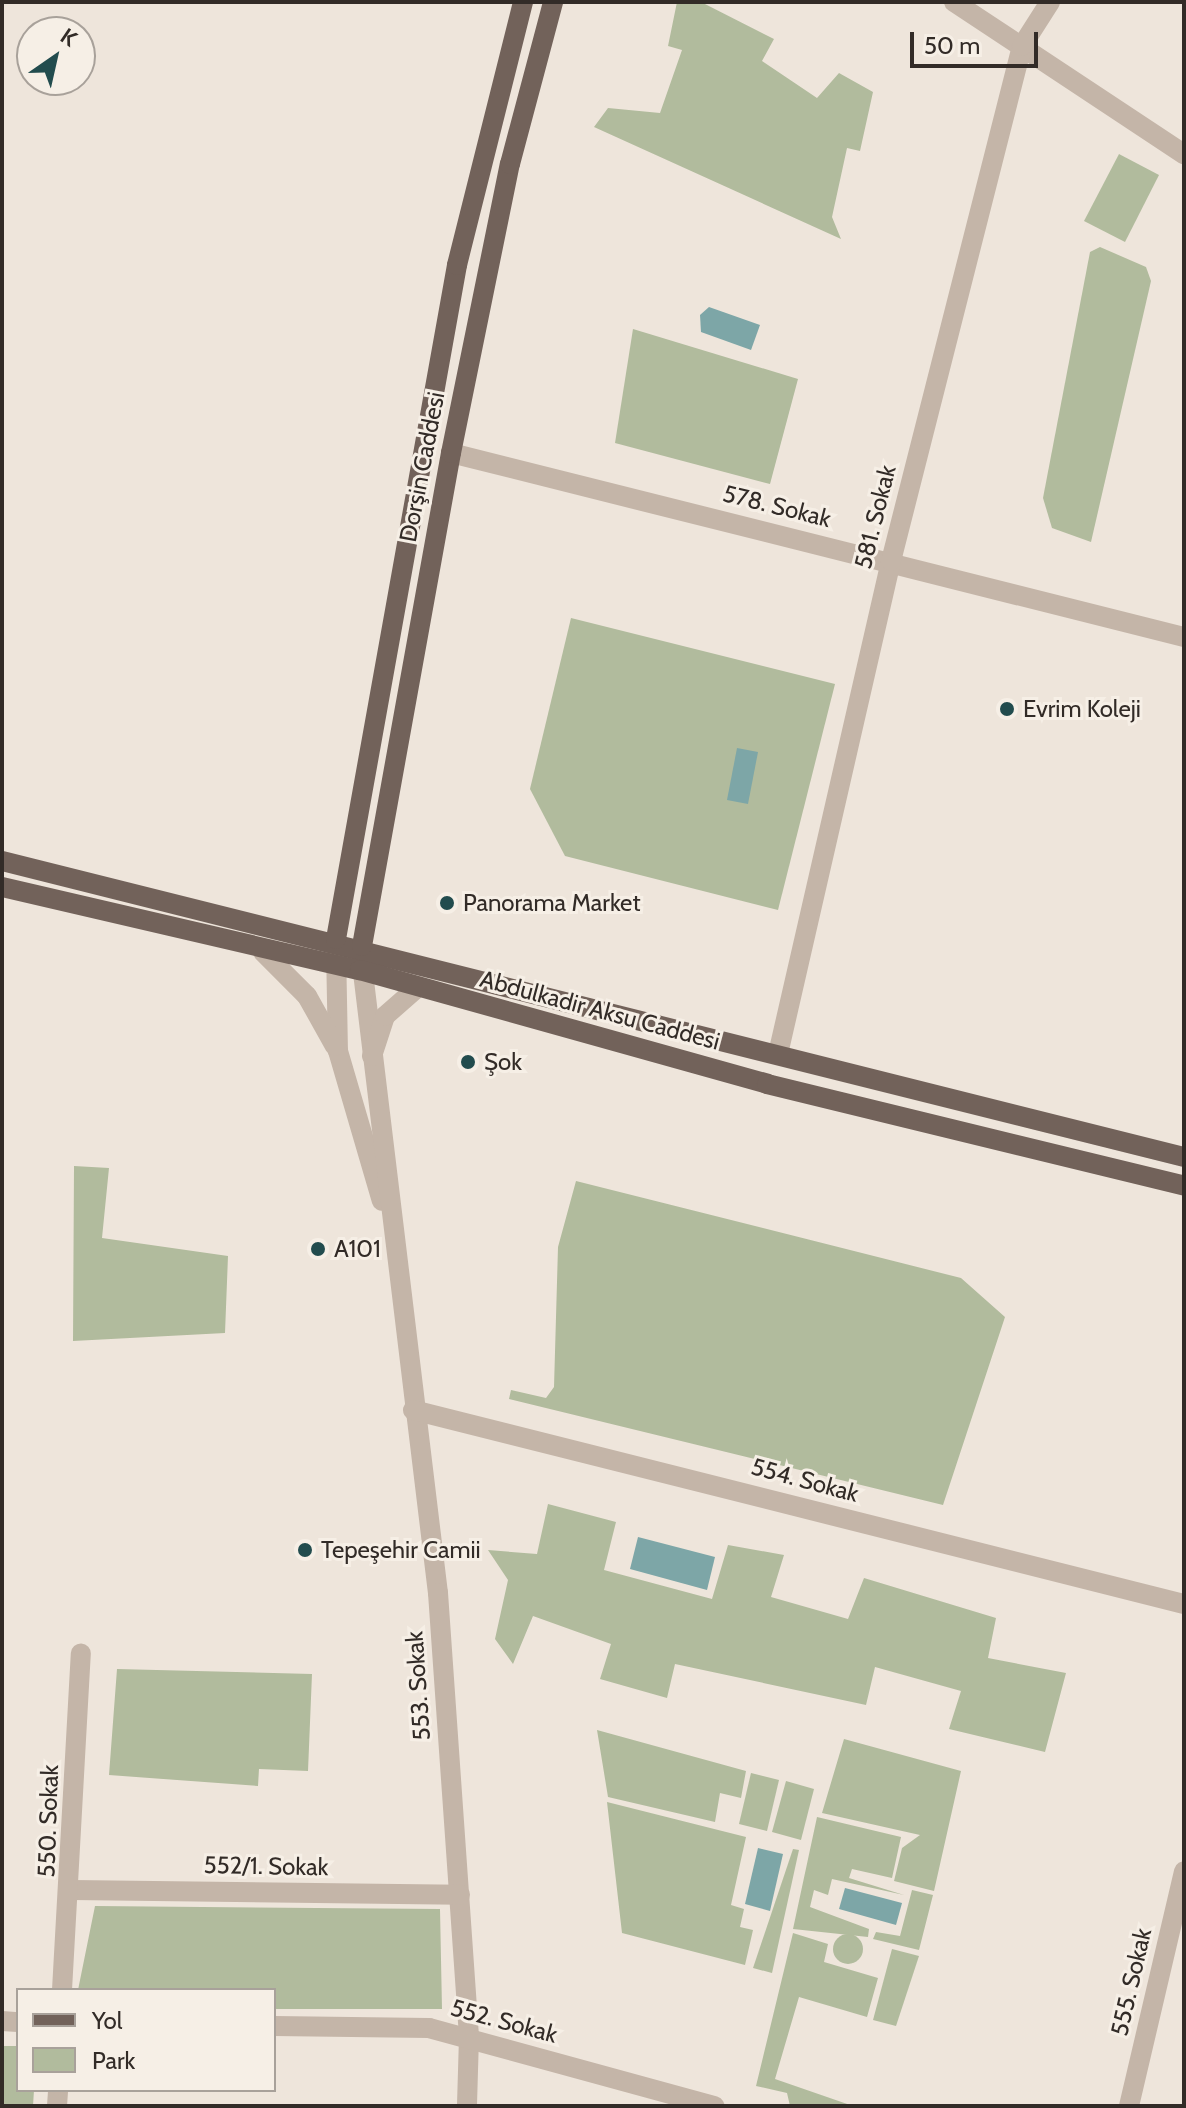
<!DOCTYPE html>
<meta charset="utf-8">
<style>
body{margin:0}
#map{position:relative;width:1186px;height:2108px;overflow:hidden;background:#eee5db;font-family:Cabin,sans-serif}
div>[style]{position:absolute}
.green>*{inset:0;background:#b1bb9d}
.round{border-radius:50%}
.water>*{inset:0;background:#7da6a7}
.minor>*{height:20px;margin:-10px;padding:0 10px;transform-origin:10px;border-radius:10px;background:#c4b5a8}
.major>*{height:20px;margin:-10px;padding:0 10px;transform-origin:10px;border-radius:10px;background:#72625a}
.dots>*{width:22px;height:22px;translate:-50% -50%;box-sizing:border-box;border:4px solid #f6efe6;border-radius:50%}
span{translate:-50% -50%;white-space:nowrap;text-align:center;line-height:1.15;-webkit-text-stroke:6px #f6efe6;paint-order:stroke}
.street-label{font-size:24px;color:#322b27}
.poi-label{font-size:24px;color:#322b27}
.left{translate:0 -50%;text-align:left}
.frame{position:absolute;inset:0;border:4px solid #322b27;pointer-events:none}
.legend{position:absolute;left:16px;top:1988px;width:260px;height:104px;box-sizing:border-box;background:#f6efe6;border:2px solid #a8a19a;margin:0;padding:10px 14px;list-style:none;font-size:24px;color:#322b27}
.legend li{display:flex;align-items:center;gap:16px;height:40px}
.legend b{width:40px;border:2px solid #a8a19a}
.north{position:absolute;left:16px;top:16px;width:80px;height:80px;box-sizing:border-box;background:#f6efe6;border:2px solid #a8a19a;border-radius:50%;rotate:34deg;font-size:22px;font-weight:700;line-height:32px;text-align:center;color:#322b27}
.north::after{content:'';display:block;margin:auto;width:28px;height:36px;background:#224c4e;clip-path:polygon(50% 0,100% 100%,50% 72%,0 100%)}
.scale{position:absolute;left:910px;top:32px;width:128px;height:36px;box-sizing:border-box;border:4px solid #322b27;border-top:0;padding-left:10px;font-size:24px;line-height:28px;white-space:nowrap;color:#322b27;-webkit-text-stroke:6px #f6efe6;paint-order:stroke}
</style>
<div id="map">
<div class="green">
<div style="clip-path:polygon(677px 2px,701px 2px,774px 39px,762px 61px,817px 98px,839px 73px,873px 92px,860px 151px,847px 148px,832px 217px,841px 239px,594px 127px,608px 108px,660px 113px,682px 50px,668px 46px)"></div>
<div style="clip-path:polygon(1119px 154px,1159px 175px,1125px 242px,1084px 221px)"></div>
<div style="clip-path:polygon(1100px 247px,1146px 267px,1151px 281px,1091px 542px,1052px 528px,1043px 498px,1090px 252px)"></div>
<div style="clip-path:polygon(633px 329px,798px 379px,770px 484px,615px 443px)"></div>
<div style="clip-path:polygon(571px 618px,835px 684px,778px 910px,565px 856px,530px 789px)"></div>
<div style="clip-path:polygon(74px 1166px,109px 1168px,102px 1238px,228px 1256px,225px 1333px,73px 1341px)"></div>
<div style="clip-path:polygon(576px 1181px,961px 1278px,1005px 1317px,943px 1505px,509px 1399px,511px 1390px,546px 1398px,554px 1387px,558px 1247px)"></div>
<div style="clip-path:polygon(548px 1504px,616px 1522px,604px 1570px,712px 1599px,728px 1545px,784px 1555px,771px 1597px,848px 1619px,864px 1578px,996px 1618px,988px 1658px,1066px 1673px,1045px 1752px,949px 1729px,961px 1691px,875px 1667px,866px 1705px,675px 1664px,667px 1698px,600px 1679px,611px 1644px,533px 1616px,513px 1664px,495px 1639px,508px 1580px,488px 1550px,537px 1554px)"></div>
<div style="clip-path:polygon(117px 1669px,312px 1674px,308px 1771px,259px 1769px,258px 1786px,109px 1775px)"></div>
<div style="clip-path:polygon(597px 1730px,746px 1771px,741px 1798px,720px 1793px,715px 1822px,608px 1797px)"></div>
<div style="clip-path:polygon(844px 1739px,961px 1771px,934px 1891px,894px 1881px,902px 1848px,920px 1835px,822px 1813px)"></div>
<div style="clip-path:polygon(751px 1773px,779px 1780px,767px 1831px,739px 1824px)"></div>
<div style="clip-path:polygon(786px 1781px,814px 1789px,801px 1840px,772px 1832px)"></div>
<div style="clip-path:polygon(607px 1802px,746px 1837px,731px 1905px,744px 1909px,740px 1927px,753px 1930px,745px 1965px,622px 1933px)"></div>
<div style="clip-path:polygon(817px 1817px,901px 1837px,892px 1878px,852px 1869px,849px 1878px,904px 1895px,832px 1879px,828px 1895px,814px 1890px,810px 1907px,869px 1929px,868px 1937px,793px 1929px)"></div>
<div style="clip-path:polygon(793px 1849px,799px 1850px,772px 1973px,753px 1968px)"></div>
<div style="clip-path:polygon(912px 1890px,933px 1895px,919px 1950px,873px 1939px,876px 1932px,900px 1936px)"></div>
<div style="clip-path:polygon(95px 1906px,440px 1909px,442px 2009px,274px 2009px,274px 1990px,78px 1990px)"></div>
<div style="clip-path:polygon(793px 1933px,828px 1944px,824px 1962px,878px 1978px,867px 2017px,799px 1997px,775px 2079px,853px 2106px,790px 2106px,787px 2093px,756px 2086px)"></div>
<div class="round" style="left:833px;top:1934px;width:30px;height:30px"></div>
<div style="clip-path:polygon(892px 1949px,919px 1956px,896px 2026px,873px 2020px)"></div>
<div style="clip-path:polygon(2px 2046px,18px 2046px,18px 2090px,34px 2090px,33px 2106px,2px 2106px)"></div>
</div>
<div class="water">
<div style="clip-path:polygon(709px 307px,760px 325px,751px 350px,701px 332px,700px 315px)"></div>
<div style="clip-path:polygon(737px 748px,758px 752px,748px 804px,727px 800px)"></div>
<div style="clip-path:polygon(638px 1537px,715px 1557px,707px 1590px,630px 1569px)"></div>
<div style="clip-path:polygon(758px 1848px,783px 1854px,770px 1911px,745px 1904px)"></div>
<div style="clip-path:polygon(845px 1888px,902px 1903px,896px 1925px,839px 1909px)"></div>
</div>
<div class="minor">
<div style="left:954px;top:2px;width:276px;rotate:33.5deg"></div>
<div style="left:451px;top:453px;width:756px;rotate:14.09deg"></div>
<div style="left:336px;top:948px;width:103px;rotate:88.9deg"></div>
<div style="left:338px;top:1051px;width:156px;rotate:73.7deg"></div>
<div style="left:263px;top:952px;width:62px;rotate:45deg"></div>
<div style="left:307px;top:996px;width:57px;rotate:60.8deg"></div>
<div style="left:361px;top:956px;width:642px;rotate:83.11deg"></div>
<div style="left:438px;top:1593px;width:445px;rotate:86deg"></div>
<div style="left:469px;top:2037px;width:69px;rotate:91.7deg"></div>
<div style="left:778px;top:1054px;width:506px;rotate:-77.09deg"></div>
<div style="left:891px;top:561px;width:531px;rotate:-75.73deg"></div>
<div style="left:1022px;top:46px;width:52px;rotate:-57.5deg"></div>
<div style="left:372px;top:1056px;width:42px;rotate:-72deg"></div>
<div style="left:385px;top:1016px;width:44px;rotate:-41.3deg"></div>
<div style="left:413px;top:1410px;width:795px;rotate:14.12deg"></div>
<div style="left:72px;top:1890px;width:388px;rotate:0.7deg"></div>
<div style="left:62px;top:1990px;width:337px;rotate:-86.8deg"></div>
<div style="left:2px;top:2021px;width:16px;rotate:4deg"></div>
<div style="left:274px;top:2026px;width:155px;rotate:0.7deg"></div>
<div style="left:429px;top:2028px;width:296px;rotate:15.3deg"></div>
<div style="left:57px;top:2106px;width:16px;rotate:-86deg"></div>
<div style="left:1129px;top:2106px;width:241px;rotate:-76.8deg"></div>
</div>
<div class="major">
<div style="left:2px;top:861px;width:1218px;rotate:14.06deg"></div>
<div style="left:2px;top:887px;width:367px;rotate:13.1deg"></div>
<div style="left:360px;top:970px;width:423px;rotate:15.6deg"></div>
<div style="left:767px;top:1084px;width:429px;rotate:13.7deg"></div>
<div style="left:336px;top:939px;width:685px;rotate:-79.82deg"></div>
<div style="left:457px;top:265px;width:271px;rotate:-75.9deg"></div>
<div style="left:362px;top:946px;width:501px;rotate:-79.77deg"></div>
<div style="left:451px;top:453px;width:295px;rotate:-78.5deg"></div>
<div style="left:510px;top:164px;width:168px;rotate:-75.1deg"></div>
</div>
<div class="dots">
<div style="left:1007px;top:709px;background:#224c4e"></div>
<div style="left:447px;top:903px;background:#224c4e"></div>
<div style="left:468px;top:1062px;background:#224c4e"></div>
<div style="left:318px;top:1249px;background:#224c4e"></div>
<div style="left:305px;top:1550px;background:#224c4e"></div>
</div>
<div class="street-label">
<span style="left:422px;top:467px;rotate:-79deg">Dorşin Caddesi</span>
<span style="left:777px;top:506px;rotate:14deg">578. Sokak</span>
<span style="left:875px;top:517px;rotate:-76deg">581. Sokak</span>
<span style="left:600px;top:1010px;rotate:15deg">Abdulkadir Aksu Caddesi</span>
<span style="left:805px;top:1480px;rotate:15deg">554. Sokak</span>
<span style="left:418px;top:1686px;rotate:-94deg">553. Sokak</span>
<span style="left:48px;top:1821px;rotate:-88deg">550. Sokak</span>
<span style="left:266px;top:1866px;rotate:1deg">552/1. Sokak</span>
<span style="left:1131px;top:1982px;rotate:-77deg">555. Sokak</span>
<span style="left:504px;top:2021px;rotate:15deg">552. Sokak</span>
</div>
<div class="poi-label">
<span class="left" style="left:1023px;top:709px">Evrim Koleji</span>
<span class="left" style="left:463px;top:903px">Panorama Market</span>
<span class="left" style="left:484px;top:1062px">Şok</span>
<span class="left" style="left:334px;top:1249px">A101</span>
<span class="left" style="left:321px;top:1550px">Tepeşehir Camii</span>
</div>
<div class="frame"></div>
<ul class="legend">
<li><b style="height:10px;background:#72625a"></b>Yol</li>
<li><b style="height:22px;background:#b1bb9d"></b>Park</li>
</ul>
<div class="north">K</div>
<div class="scale">50 m</div>
</div>
